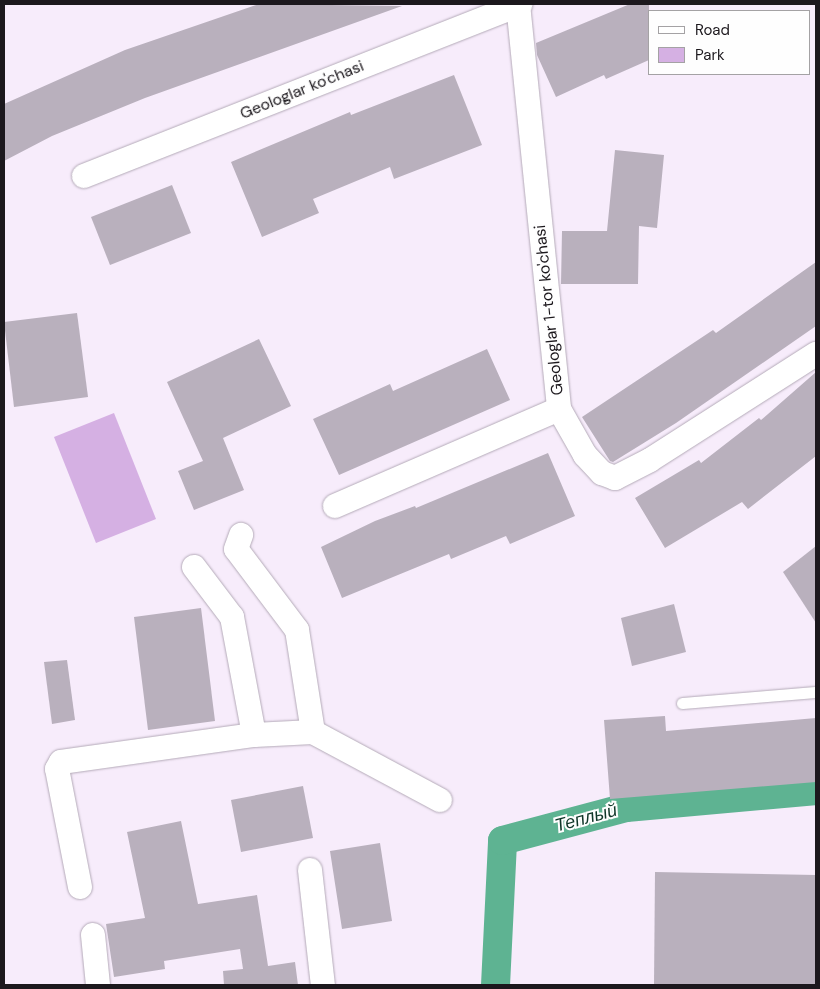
<!DOCTYPE html>
<meta charset="utf-8">
<style>
body{margin:0}
#map{position:relative;width:820px;height:989px;overflow:hidden;background:#f7ecfb;font-family:"DM Sans",sans-serif}
div>[style]{position:absolute}
.green>*{inset:0;background:#d5b0e3}
.canal>*{height:29px;margin:-14.5px;padding:0 14.5px;transform-origin:14.5px;border-radius:14.5px;background:#5eb392}
.building>*{inset:0;background:#b9b0bd}
.roads{filter:drop-shadow(0 0 1px #b4aab8) drop-shadow(0 0 1px #b4aab8)}
.lane>*{height:11px;margin:-5.5px;padding:0 5.5px;transform-origin:5.5px;border-radius:5.5px;background:#fff}
.street>*{height:24px;margin:-12px;padding:0 12px;transform-origin:12px;border-radius:12px;background:#fff}
span{translate:-50% -50%;white-space:nowrap;text-align:center;line-height:1.15;-webkit-text-stroke:4px #fefefe;paint-order:stroke}
.street-label{font-size:16px;color:#1c181d}
.water-label{font-size:18px;color:#0f3628;font-style:italic}
.frame{position:absolute;inset:0;border:5px solid #1c181d;pointer-events:none}
.legend{position:absolute;left:648px;top:10px;width:162px;height:65px;box-sizing:border-box;background:#fefefe;border:1px solid #a4a2a4;margin:0;padding:6px 9px;list-style:none;font-size:15px;color:#1c181d}
.legend li{display:flex;align-items:center;gap:10px;height:25px}
.legend b{width:25px;border:1px solid #a4a2a4}
</style>
<div id="map">
<div class="green">
<div style="clip-path:polygon(114px 413px,156px 519px,96px 543px,54px 437px)"></div>
</div>
<div class="canal">
<div style="left:495px;top:985px;width:145px;rotate:-87.2deg"></div>
<div style="left:502px;top:840px;width:128px;rotate:-14.9deg"></div>
<div style="left:626px;top:807px;width:191px;rotate:-5.1deg"></div>
</div>
<div class="building">
<div style="clip-path:polygon(259px 4px,402px 6px,145px 98px,52px 136px,4px 161px,4px 104px,125px 50px)"></div>
<div style="clip-path:polygon(630px 4px,649px 4px,649px 60px,606px 79px,604px 75px,556px 97px,537px 55px,536px 43px)"></div>
<div style="clip-path:polygon(454px 75px,482px 145px,394px 179px,390px 167px,313px 199px,319px 213px,262px 237px,231px 162px,350px 112px,351px 115px)"></div>
<div style="clip-path:polygon(615px 150px,664px 155px,657px 228px,639px 226px,638px 284px,561px 284px,562px 231px,607px 231px)"></div>
<div style="clip-path:polygon(172px 185px,191px 233px,110px 265px,91px 217px)"></div>
<div style="clip-path:polygon(816px 262px,816px 326px,676px 423px,613px 462px,610px 461px,582px 417px,713px 330px,716px 333px)"></div>
<div style="clip-path:polygon(77px 313px,88px 397px,14px 407px,4px 322px)"></div>
<div style="clip-path:polygon(259px 339px,291px 406px,223px 438px,244px 490px,194px 510px,178px 471px,203px 461px,167px 382px)"></div>
<div style="clip-path:polygon(487px 349px,510px 400px,339px 475px,313px 419px,390px 384px,393px 391px)"></div>
<div style="clip-path:polygon(816px 372px,816px 456px,748px 509px,742px 502px,665px 548px,635px 498px,699px 460px,701px 463px,759px 418px,761px 420px)"></div>
<div style="clip-path:polygon(548px 453px,575px 516px,510px 544px,506px 536px,451px 559px,449px 554px,342px 598px,321px 547px,375px 521px,415px 506px,416px 508px)"></div>
<div style="clip-path:polygon(816px 546px,816px 623px,783px 572px)"></div>
<div style="clip-path:polygon(674px 604px,686px 652px,632px 666px,621px 618px)"></div>
<div style="clip-path:polygon(201px 608px,215px 721px,148px 730px,134px 617px)"></div>
<div style="clip-path:polygon(67px 660px,75px 720px,52px 724px,44px 662px)"></div>
<div style="clip-path:polygon(665px 716px,666px 731px,816px 718px,816px 782px,610px 799px,604px 720px)"></div>
<div style="clip-path:polygon(303px 786px,313px 838px,241px 852px,231px 800px)"></div>
<div style="clip-path:polygon(181px 821px,198px 904px,257px 895px,268px 966px,295px 962px,298px 985px,224px 985px,223px 971px,243px 969px,240px 949px,164px 961px,165px 969px,114px 977px,106px 924px,145px 918px,127px 832px)"></div>
<div style="clip-path:polygon(380px 843px,392px 921px,342px 929px,330px 851px)"></div>
<div style="clip-path:polygon(655px 872px,816px 875px,816px 985px,654px 985px)"></div>
</div>
<div class="roads">
<div class="lane">
<div style="left:682px;top:703px;width:134px;rotate:-4.7deg"></div>
</div>
<div class="street">
<div style="left:518px;top:4px;width:407px;rotate:84.2deg"></div>
<div style="left:559px;top:409px;width:53px;rotate:60.5deg"></div>
<div style="left:585px;top:455px;width:25px;rotate:47deg"></div>
<div style="left:602px;top:473px;width:14px;rotate:21deg"></div>
<div style="left:615px;top:478px;width:39px;rotate:-27deg"></div>
<div style="left:650px;top:460px;width:197px;rotate:-32.6deg"></div>
<div style="left:84px;top:176px;width:469px;rotate:-21.5deg"></div>
<div style="left:335px;top:506px;width:244px;rotate:-23.4deg"></div>
<div style="left:194px;top:567px;width:63px;rotate:52.8deg"></div>
<div style="left:232px;top:617px;width:120px;rotate:79.4deg"></div>
<div style="left:313px;top:732px;width:144px;rotate:28.2deg"></div>
<div style="left:310px;top:870px;width:116px;rotate:83.6deg"></div>
<div style="left:80px;top:887px;width:120px;rotate:-101deg"></div>
<div style="left:57px;top:769px;width:8px;rotate:-60deg"></div>
<div style="left:61px;top:762px;width:195px;rotate:-8deg"></div>
<div style="left:254px;top:735px;width:59px;rotate:-2.9deg"></div>
<div style="left:313px;top:732px;width:103px;rotate:-98.9deg"></div>
<div style="left:297px;top:630px;width:101px;rotate:-127deg"></div>
<div style="left:236px;top:549px;width:15px;rotate:-70deg"></div>
<div style="left:93px;top:935px;width:50px;rotate:84.3deg"></div>
</div>
</div>
<div class="street-label">
<span style="left:302px;top:90px;rotate:-22deg">Geologlar ko'chasi</span>
<span style="left:549px;top:310px;rotate:-96deg">Geologlar 1-tor ko'chasi</span>
</div>
<div class="water-label">
<span style="left:586px;top:818px;rotate:-15deg">Теплый</span>
</div>
<div class="frame"></div>
<ul class="legend">
<li><b style="height:6px;background:#fff"></b>Road</li>
<li><b style="height:14px;background:#d5b0e3"></b>Park</li>
</ul>
</div>
